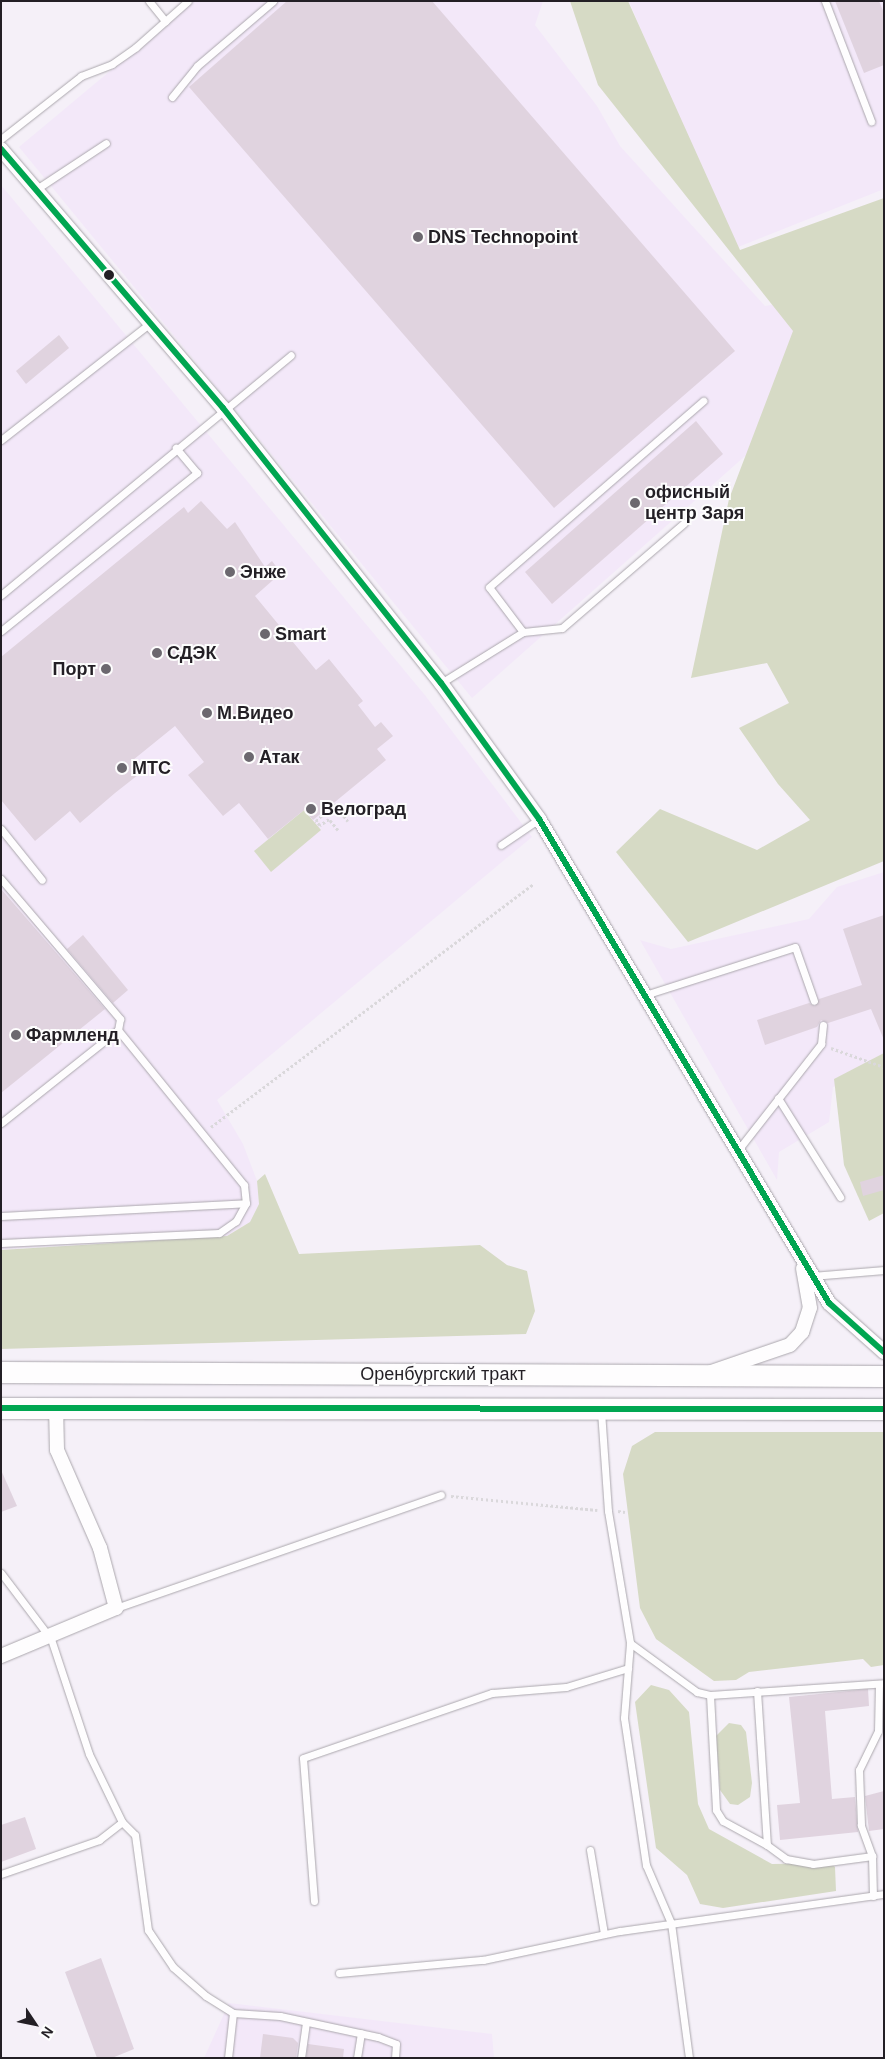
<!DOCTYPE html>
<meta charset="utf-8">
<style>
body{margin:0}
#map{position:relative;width:885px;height:2059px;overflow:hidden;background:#f5f0f8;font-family:Helvetica,sans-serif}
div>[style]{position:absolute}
.built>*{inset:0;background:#f3e8f9}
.green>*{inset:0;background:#d6dac5}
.building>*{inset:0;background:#e0d3df}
.path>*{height:3px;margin-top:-1.5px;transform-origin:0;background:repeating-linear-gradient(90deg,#dad8db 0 2.5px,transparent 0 5px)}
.roads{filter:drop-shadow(0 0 1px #aba7ad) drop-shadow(0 0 1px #aba7ad)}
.service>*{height:7px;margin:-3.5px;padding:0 3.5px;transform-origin:3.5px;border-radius:3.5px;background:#fefdfe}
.minor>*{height:14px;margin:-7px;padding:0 7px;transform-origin:7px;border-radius:7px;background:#fefdfe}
.primary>*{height:21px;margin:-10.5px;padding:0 10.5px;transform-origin:10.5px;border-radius:10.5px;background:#fefdfe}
.bus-1>*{height:6px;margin:-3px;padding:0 3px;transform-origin:3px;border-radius:3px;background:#00a651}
.dots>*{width:14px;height:14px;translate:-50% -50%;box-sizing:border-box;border:2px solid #fdfdfd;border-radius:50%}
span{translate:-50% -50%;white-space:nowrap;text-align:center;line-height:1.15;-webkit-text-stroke:4px #fdfdfd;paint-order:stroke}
.poi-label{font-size:18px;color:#231f25;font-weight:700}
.left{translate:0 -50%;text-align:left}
.right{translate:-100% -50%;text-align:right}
.street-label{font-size:18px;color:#231f25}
.frame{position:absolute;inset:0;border:2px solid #231f25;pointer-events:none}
.north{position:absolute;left:10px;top:1999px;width:50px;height:50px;-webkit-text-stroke:4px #fdfdfd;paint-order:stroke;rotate:124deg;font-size:14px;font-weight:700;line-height:20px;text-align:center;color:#231f25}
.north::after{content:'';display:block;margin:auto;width:18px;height:22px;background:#231f25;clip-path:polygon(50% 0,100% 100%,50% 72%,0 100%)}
</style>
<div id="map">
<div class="built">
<div style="clip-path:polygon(194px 1px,543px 1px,535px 25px,597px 106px,620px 146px,765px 306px,787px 302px,840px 372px,472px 698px,19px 147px)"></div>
<div style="clip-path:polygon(629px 1px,884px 1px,884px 189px,733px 249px)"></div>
<div style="clip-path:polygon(1px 185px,424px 694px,532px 837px,217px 1100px,243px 1144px,257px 1181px,259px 1204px,250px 1222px,227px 1236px,1px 1249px)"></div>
<div style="clip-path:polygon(884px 872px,884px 1067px,833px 1087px,829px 1122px,779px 1152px,777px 1180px,640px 940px,671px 949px,809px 919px,837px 887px)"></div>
<div style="clip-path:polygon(229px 2003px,492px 2034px,494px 2058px,204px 2058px)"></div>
</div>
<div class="green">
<div style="clip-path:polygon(570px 1px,628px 1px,740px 250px,884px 198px,884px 861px,688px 942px,616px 852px,660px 809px,757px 850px,810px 820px,778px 784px,739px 728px,789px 703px,767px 663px,691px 678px,729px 499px,793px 331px,598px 85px)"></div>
<div style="clip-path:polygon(304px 810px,321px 830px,271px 872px,254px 851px)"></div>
<div style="clip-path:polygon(884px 1053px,884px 1213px,869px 1221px,844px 1165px,834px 1079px)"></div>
<div style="clip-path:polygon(265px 1174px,299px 1254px,480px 1245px,507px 1265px,527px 1271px,535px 1311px,526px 1334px,1px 1349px,1px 1250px,227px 1236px,250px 1222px,259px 1204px,257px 1181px)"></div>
<div style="clip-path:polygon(655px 1432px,884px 1432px,884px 1665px,871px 1667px,863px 1659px,749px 1672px,736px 1680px,714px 1681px,656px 1639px,640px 1608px,623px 1474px,632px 1446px)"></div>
<div style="clip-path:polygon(651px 1685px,669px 1690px,689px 1712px,698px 1804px,709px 1829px,772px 1864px,831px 1863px,835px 1867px,836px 1891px,723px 1908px,700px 1904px,687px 1875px,656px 1848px,635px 1702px)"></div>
<div style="clip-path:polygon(729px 1723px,741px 1725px,746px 1732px,752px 1783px,750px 1797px,738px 1805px,730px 1804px,720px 1790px,716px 1736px)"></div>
</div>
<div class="building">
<div style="clip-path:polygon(287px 1px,432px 1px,735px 351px,554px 508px,189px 87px)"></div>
<div style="clip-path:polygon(835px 1px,879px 1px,884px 13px,884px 65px,864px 73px)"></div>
<div style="clip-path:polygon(59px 335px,69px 348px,26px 384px,16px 371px)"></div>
<div style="clip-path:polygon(696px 421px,723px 454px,552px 604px,525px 572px)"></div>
<div style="clip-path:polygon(201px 501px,227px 529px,235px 522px,265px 567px,272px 561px,281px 573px,255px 596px,316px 670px,329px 659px,363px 701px,358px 705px,375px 727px,381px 722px,393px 736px,377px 749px,386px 760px,313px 820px,304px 810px,268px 839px,239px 803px,223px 816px,188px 775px,204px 762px,175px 726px,133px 760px,143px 771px,115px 793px,80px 823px,70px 811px,35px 841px,1px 800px,1px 657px,184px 507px,188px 513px)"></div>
<div style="clip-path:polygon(1px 889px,105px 1009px,1px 1093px)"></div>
<div style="clip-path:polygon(884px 915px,884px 1040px,871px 1009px,828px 1023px,821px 1020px,817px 1027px,765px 1045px,757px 1020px,809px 1003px,815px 1006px,819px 999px,862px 985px,843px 929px)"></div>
<div style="clip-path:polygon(83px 935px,128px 990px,113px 1003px,67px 949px)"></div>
<div style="clip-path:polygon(884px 1175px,884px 1190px,863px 1196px,860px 1182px)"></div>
<div style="clip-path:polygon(1px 1470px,17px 1506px,1px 1512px)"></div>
<div style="clip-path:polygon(868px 1689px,869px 1706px,825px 1711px,832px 1799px,855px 1797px,858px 1832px,780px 1840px,777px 1805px,800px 1803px,789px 1697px)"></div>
<div style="clip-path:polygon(884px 1791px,884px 1829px,869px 1831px,865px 1796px)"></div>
<div style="clip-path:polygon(25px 1817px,36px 1849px,1px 1862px,1px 1825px)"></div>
<div style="clip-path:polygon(101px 1958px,134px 2049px,112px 2058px,97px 2058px,65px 1972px)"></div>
<div style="clip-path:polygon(263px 2034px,293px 2038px,298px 2043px,296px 2058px,260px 2058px)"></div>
<div style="clip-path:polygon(308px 2044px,344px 2049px,343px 2058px,306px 2058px)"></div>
</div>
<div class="path">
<div style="left:338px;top:830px;width:14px;rotate:-129deg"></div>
<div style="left:329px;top:819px;width:11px;rotate:146deg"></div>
<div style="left:320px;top:825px;width:6px;rotate:-135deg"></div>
<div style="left:316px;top:821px;width:25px;rotate:-43deg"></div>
<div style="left:334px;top:804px;width:22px;rotate:51deg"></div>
<div style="left:831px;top:1048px;width:56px;rotate:19.7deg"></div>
<div style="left:211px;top:1127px;width:404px;rotate:-37deg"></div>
<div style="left:451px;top:1496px;width:147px;rotate:5.5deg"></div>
<div style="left:618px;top:1511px;width:7px;rotate:8deg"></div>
</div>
<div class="roads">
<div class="service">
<div style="left:149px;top:1px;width:26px;rotate:51deg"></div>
<div style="left:825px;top:1px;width:129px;rotate:69deg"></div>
<div style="left:172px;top:97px;width:40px;rotate:-51deg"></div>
<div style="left:197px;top:66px;width:100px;rotate:-40.5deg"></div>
<div style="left:1px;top:139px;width:102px;rotate:-38.2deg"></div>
<div style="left:81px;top:76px;width:33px;rotate:-21deg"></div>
<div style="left:112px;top:64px;width:29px;rotate:-35deg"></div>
<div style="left:136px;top:47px;width:69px;rotate:-41.5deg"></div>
<div style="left:35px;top:190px;width:85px;rotate:-33.5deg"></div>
<div style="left:1px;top:440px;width:188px;rotate:-38.1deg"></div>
<div style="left:1px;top:595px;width:376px;rotate:-39.6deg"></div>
<div style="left:1px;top:631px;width:252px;rotate:-38.9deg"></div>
<div style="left:197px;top:473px;width:33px;rotate:-130deg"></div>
<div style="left:523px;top:632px;width:39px;rotate:-6deg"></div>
<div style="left:562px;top:628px;width:161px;rotate:-40.7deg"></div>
<div style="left:441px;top:683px;width:97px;rotate:-31.9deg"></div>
<div style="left:523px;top:632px;width:56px;rotate:-127.1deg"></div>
<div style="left:489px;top:587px;width:284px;rotate:-41deg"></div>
<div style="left:1px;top:829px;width:65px;rotate:51.2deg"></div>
<div style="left:501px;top:845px;width:46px;rotate:-34.4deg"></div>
<div style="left:1px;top:879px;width:184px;rotate:49.6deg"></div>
<div style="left:120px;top:1019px;width:11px;rotate:100deg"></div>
<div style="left:648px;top:994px;width:154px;rotate:-17.7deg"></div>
<div style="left:795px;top:947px;width:57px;rotate:70.6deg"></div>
<div style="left:778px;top:1098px;width:117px;rotate:57.9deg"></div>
<div style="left:1px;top:1123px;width:149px;rotate:-38.5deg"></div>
<div style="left:118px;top:1030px;width:200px;rotate:50.9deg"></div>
<div style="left:244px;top:1185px;width:18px;rotate:84deg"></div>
<div style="left:246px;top:1203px;width:21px;rotate:119deg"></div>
<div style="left:236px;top:1221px;width:21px;rotate:145deg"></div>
<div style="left:219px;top:1233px;width:218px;rotate:177.4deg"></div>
<div style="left:738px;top:1150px;width:135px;rotate:-51.9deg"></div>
<div style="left:821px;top:1044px;width:19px;rotate:-84deg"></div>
<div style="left:1px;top:1216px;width:245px;rotate:-3deg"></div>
<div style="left:812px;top:1276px;width:72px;rotate:-4.8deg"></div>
<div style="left:601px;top:1411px;width:100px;rotate:86deg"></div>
<div style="left:608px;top:1511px;width:134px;rotate:80.5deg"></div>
<div style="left:630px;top:1643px;width:75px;rotate:94.6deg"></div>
<div style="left:624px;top:1718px;width:149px;rotate:81.5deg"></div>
<div style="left:646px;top:1865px;width:63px;rotate:66.7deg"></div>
<div style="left:671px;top:1923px;width:136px;rotate:82.4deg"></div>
<div style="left:1px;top:1573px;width:83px;rotate:52.9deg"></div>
<div style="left:51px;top:1639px;width:121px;rotate:71.7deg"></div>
<div style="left:89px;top:1754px;width:76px;rotate:64.1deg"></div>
<div style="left:116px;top:1608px;width:344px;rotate:-19.2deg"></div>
<div style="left:630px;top:1643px;width:83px;rotate:36.2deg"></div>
<div style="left:697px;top:1692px;width:13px;rotate:13deg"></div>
<div style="left:710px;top:1695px;width:174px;rotate:-3.9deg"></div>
<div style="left:757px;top:1691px;width:154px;rotate:86.3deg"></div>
<div style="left:767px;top:1845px;width:24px;rotate:36deg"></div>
<div style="left:786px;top:1859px;width:27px;rotate:10deg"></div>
<div style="left:813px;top:1864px;width:60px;rotate:-7.7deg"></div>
<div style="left:872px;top:1856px;width:40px;rotate:88.6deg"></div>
<div style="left:710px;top:1695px;width:115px;rotate:87deg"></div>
<div style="left:716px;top:1810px;width:13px;rotate:58deg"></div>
<div style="left:723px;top:1821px;width:50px;rotate:28.6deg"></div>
<div style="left:590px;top:1850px;width:85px;rotate:80.5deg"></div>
<div style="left:872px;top:1856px;width:33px;rotate:-110deg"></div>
<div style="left:861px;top:1825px;width:55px;rotate:-92.1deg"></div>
<div style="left:859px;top:1770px;width:43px;rotate:-64deg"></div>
<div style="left:878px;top:1731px;width:47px;rotate:-88.8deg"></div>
<div style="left:1px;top:1874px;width:104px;rotate:-19.1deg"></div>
<div style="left:99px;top:1840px;width:29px;rotate:-38deg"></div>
<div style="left:122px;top:1822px;width:18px;rotate:45deg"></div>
<div style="left:135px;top:1835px;width:96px;rotate:82.2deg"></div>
<div style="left:148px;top:1930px;width:45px;rotate:56deg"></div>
<div style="left:173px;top:1967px;width:44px;rotate:41.3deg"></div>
<div style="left:206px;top:1996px;width:32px;rotate:32deg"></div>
<div style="left:233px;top:2013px;width:47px;rotate:3.7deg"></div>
<div style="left:280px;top:2016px;width:100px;rotate:12.1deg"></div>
<div style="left:378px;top:2037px;width:19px;rotate:21deg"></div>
<div style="left:396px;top:2044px;width:14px;rotate:94deg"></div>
<div style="left:314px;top:1901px;width:143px;rotate:-94.4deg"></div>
<div style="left:303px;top:1758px;width:200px;rotate:-19deg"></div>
<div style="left:492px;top:1693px;width:74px;rotate:-4.6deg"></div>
<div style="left:566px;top:1687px;width:65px;rotate:-17deg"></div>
<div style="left:339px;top:1973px;width:145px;rotate:-5.2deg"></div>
<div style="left:483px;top:1960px;width:140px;rotate:-12deg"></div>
<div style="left:620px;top:1931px;width:267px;rotate:-8deg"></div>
<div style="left:228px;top:2058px;width:45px;rotate:-83.7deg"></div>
<div style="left:301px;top:2058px;width:36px;rotate:-82deg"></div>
<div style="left:357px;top:2058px;width:25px;rotate:-81deg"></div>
</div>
<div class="minor">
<div style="left:1px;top:149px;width:341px;rotate:49.4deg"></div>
<div style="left:223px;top:408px;width:351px;rotate:51.6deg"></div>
<div style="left:441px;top:683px;width:168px;rotate:54.2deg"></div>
<div style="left:539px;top:819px;width:564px;rotate:59.07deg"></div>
<div style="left:829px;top:1303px;width:74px;rotate:41.7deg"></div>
<div style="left:711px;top:1372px;width:83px;rotate:-18.9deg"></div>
<div style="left:790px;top:1345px;width:18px;rotate:-47deg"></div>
<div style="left:802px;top:1332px;width:25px;rotate:-72deg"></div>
<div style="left:810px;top:1308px;width:40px;rotate:-100deg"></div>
<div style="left:1px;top:1656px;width:125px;rotate:-22.7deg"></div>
<div style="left:116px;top:1608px;width:62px;rotate:-104.9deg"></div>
<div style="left:100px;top:1548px;width:107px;rotate:-113.7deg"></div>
<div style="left:57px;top:1450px;width:43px;rotate:-91.3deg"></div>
</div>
<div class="primary">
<div style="left:1px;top:1372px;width:883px;rotate:0.26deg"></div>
<div style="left:1px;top:1408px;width:883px;rotate:0.06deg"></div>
</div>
</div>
<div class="bus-1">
<div style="left:1px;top:149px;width:341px;rotate:49.4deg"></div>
<div style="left:223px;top:408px;width:351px;rotate:51.6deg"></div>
<div style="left:441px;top:683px;width:168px;rotate:54.2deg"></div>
<div style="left:539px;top:819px;width:564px;rotate:59.07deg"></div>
<div style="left:829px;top:1303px;width:74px;rotate:41.7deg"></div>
<div style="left:1px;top:1408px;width:883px;rotate:0.06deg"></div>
</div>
<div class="dots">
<div style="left:418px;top:237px;background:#6c686f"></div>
<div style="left:109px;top:275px;background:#231f25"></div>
<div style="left:635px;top:503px;background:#6c686f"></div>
<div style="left:230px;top:572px;background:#6c686f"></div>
<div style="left:265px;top:634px;background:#6c686f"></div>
<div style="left:157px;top:653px;background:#6c686f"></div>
<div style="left:106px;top:669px;background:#6c686f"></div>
<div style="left:207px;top:713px;background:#6c686f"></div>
<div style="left:249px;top:757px;background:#6c686f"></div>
<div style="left:122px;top:768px;background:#6c686f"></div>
<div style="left:311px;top:809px;background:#6c686f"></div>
<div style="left:16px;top:1035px;background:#6c686f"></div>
</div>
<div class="poi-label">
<span class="left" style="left:428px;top:237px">DNS Technopoint</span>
<span class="left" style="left:645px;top:503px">офисный<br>центр Заря</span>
<span class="left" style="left:240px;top:572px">Энже</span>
<span class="left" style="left:275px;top:634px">Smart</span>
<span class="left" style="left:167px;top:653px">СДЭК</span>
<span class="right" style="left:96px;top:669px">Порт</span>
<span class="left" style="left:217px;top:713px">М.Видео</span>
<span class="left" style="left:259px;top:757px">Атак</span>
<span class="left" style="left:132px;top:768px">МТС</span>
<span class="left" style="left:321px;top:809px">Велоград</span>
<span class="left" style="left:26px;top:1035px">Фармленд</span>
</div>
<div class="street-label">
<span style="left:443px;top:1374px">Оренбургский тракт</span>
</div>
<div class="frame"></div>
<div class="north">N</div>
</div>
